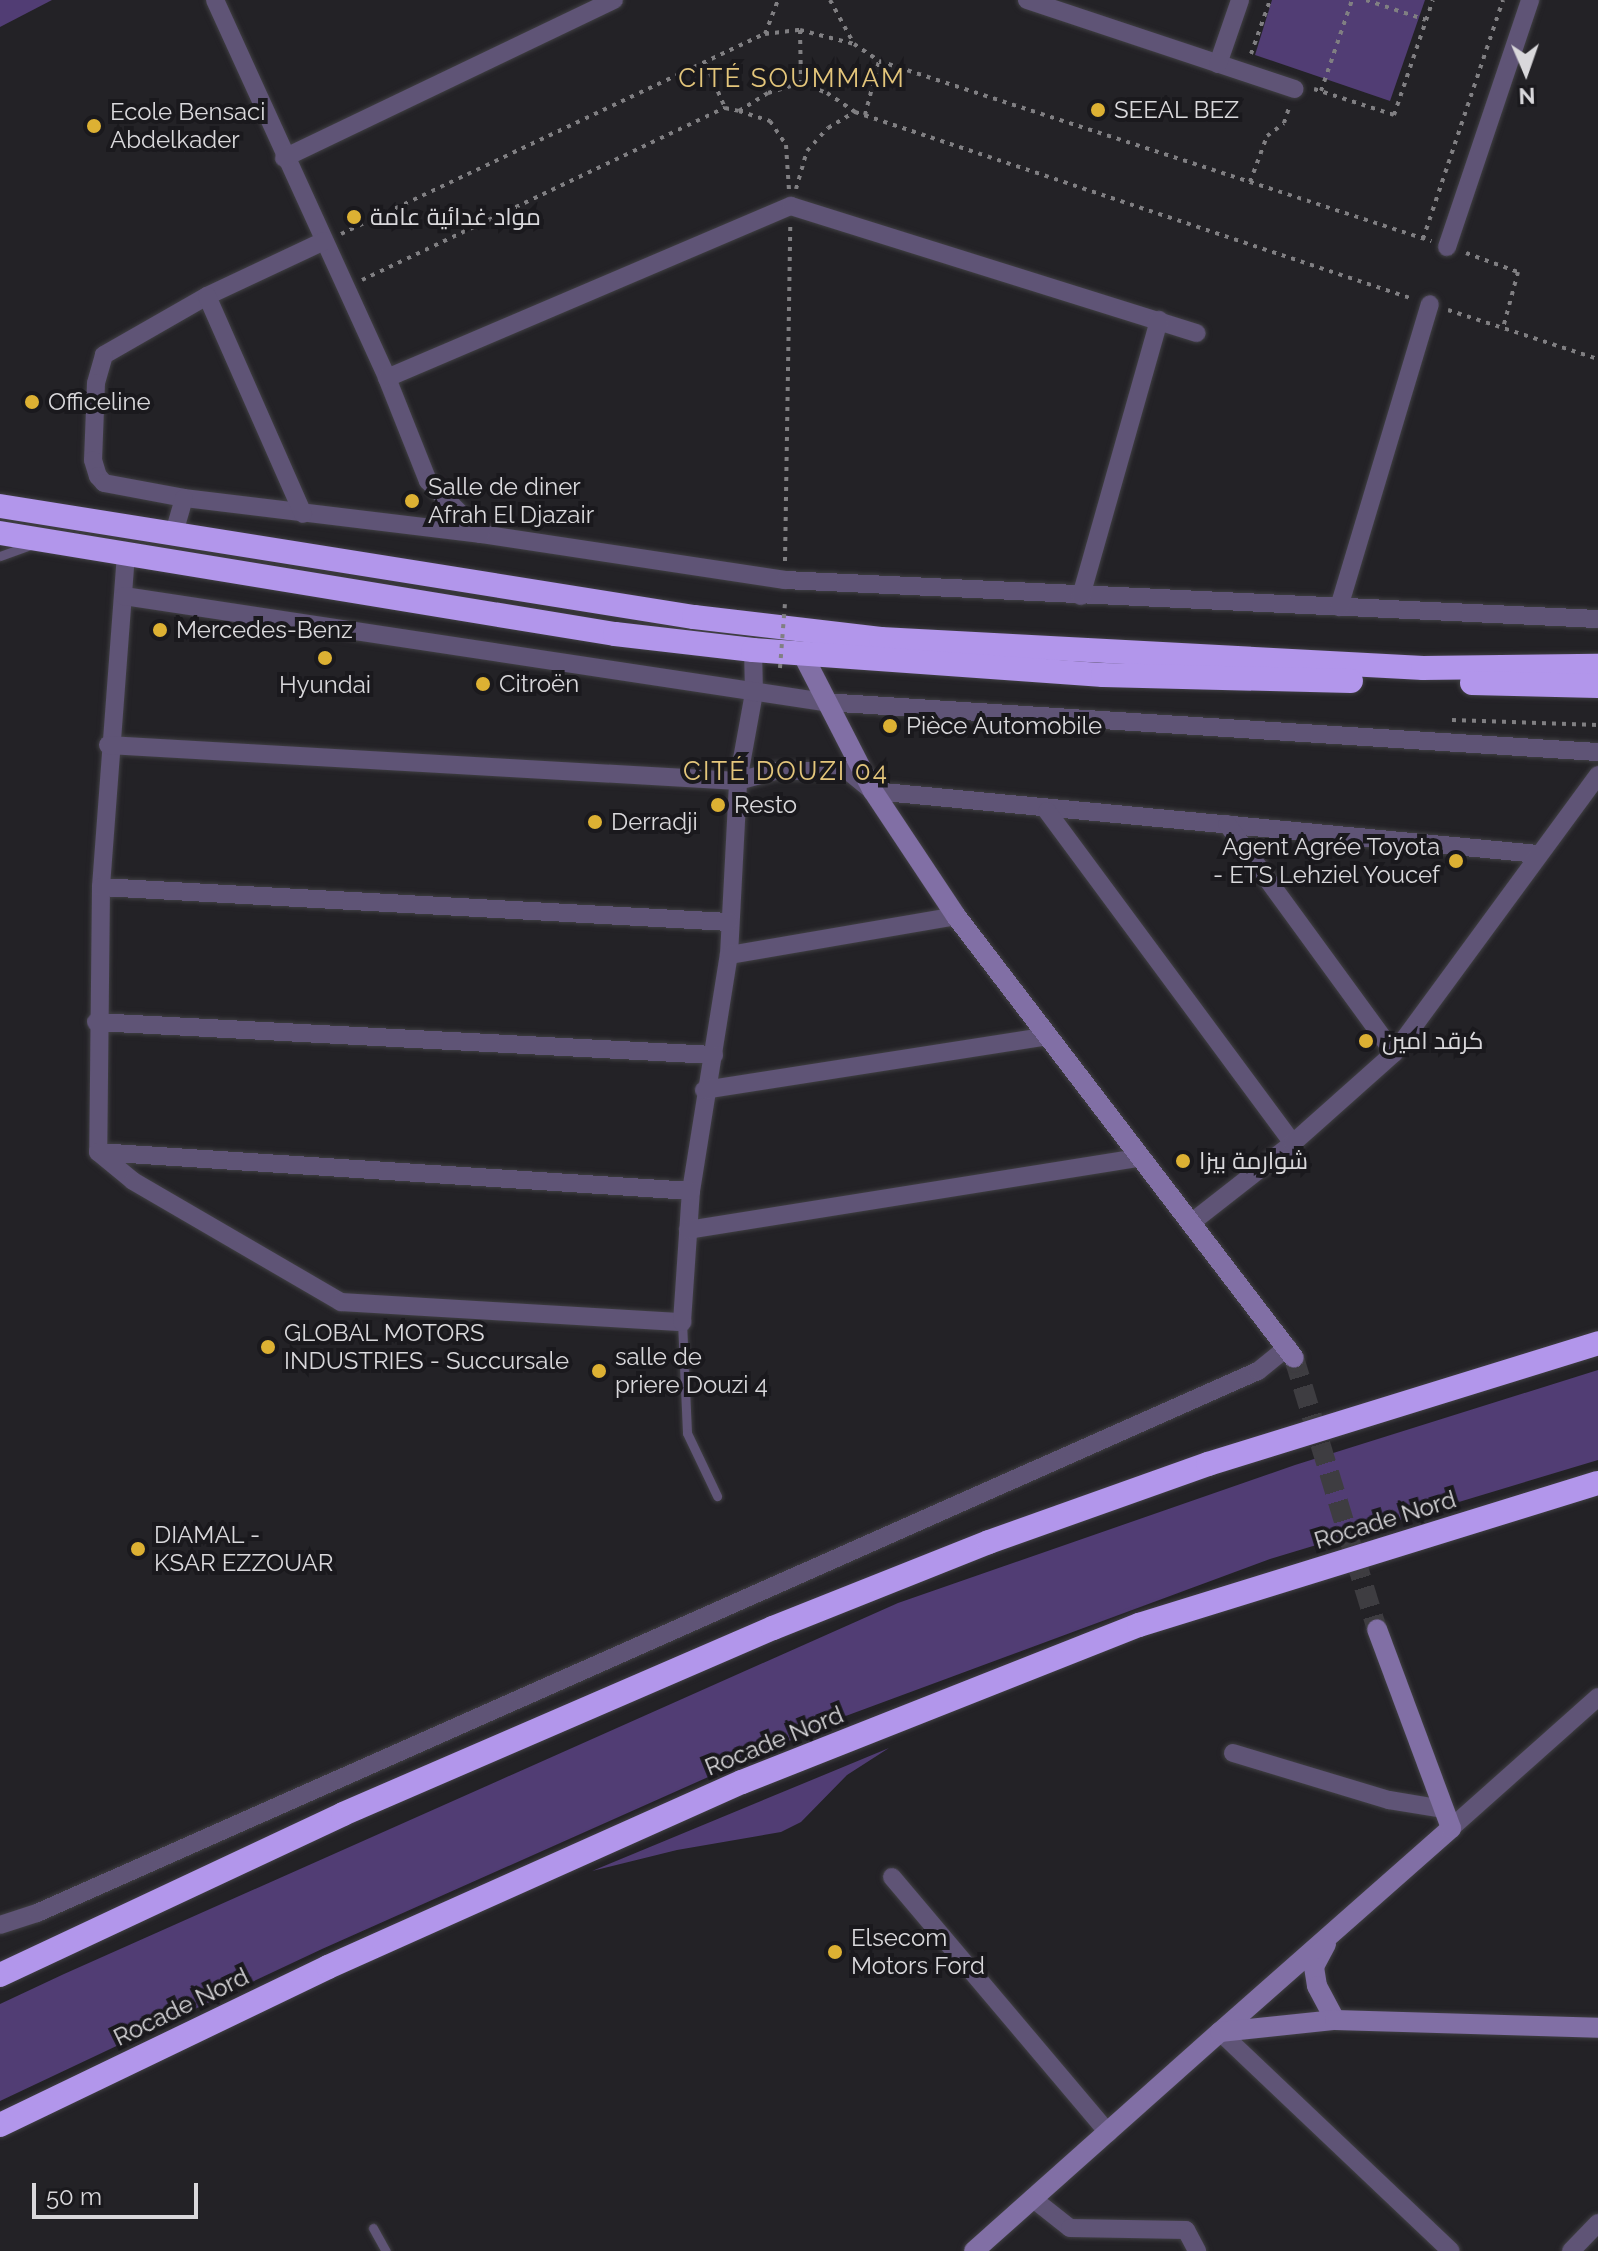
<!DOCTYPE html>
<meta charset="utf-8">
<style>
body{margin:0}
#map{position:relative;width:1598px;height:2251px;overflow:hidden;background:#232226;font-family:Raleway,Cairo,sans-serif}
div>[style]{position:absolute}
.green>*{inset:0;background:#513d74}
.secondary-tunnel>*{height:20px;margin-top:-10px;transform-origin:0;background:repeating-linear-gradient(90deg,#3e3d41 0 20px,transparent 0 30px)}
.path>*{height:4px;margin-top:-2px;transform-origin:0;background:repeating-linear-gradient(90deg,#807f82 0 4px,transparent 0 10px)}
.roads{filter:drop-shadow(0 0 2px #403f43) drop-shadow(0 0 2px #403f43)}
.lane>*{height:9px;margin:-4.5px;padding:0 4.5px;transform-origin:4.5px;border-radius:4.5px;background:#5f5476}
.street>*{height:18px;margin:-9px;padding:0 9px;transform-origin:9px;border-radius:9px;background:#5f5476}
.secondary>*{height:20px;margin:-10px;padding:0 10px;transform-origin:10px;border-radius:10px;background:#816fa5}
.highway>*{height:24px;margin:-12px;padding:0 12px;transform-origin:12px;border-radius:12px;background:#b296eb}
.path-bridge>*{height:4px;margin-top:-2px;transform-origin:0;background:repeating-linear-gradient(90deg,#807f82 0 4px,transparent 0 10px)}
.dots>*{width:22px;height:22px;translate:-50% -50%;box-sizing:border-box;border:4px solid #1a191d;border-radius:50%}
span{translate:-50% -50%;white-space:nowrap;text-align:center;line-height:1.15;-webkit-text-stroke:8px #1a191d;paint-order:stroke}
.poi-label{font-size:24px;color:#d9d8db}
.left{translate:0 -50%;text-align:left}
.right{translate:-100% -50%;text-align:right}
.street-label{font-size:24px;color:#d9d8db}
.neighbourhood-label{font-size:26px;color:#e4c67b;letter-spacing:2px}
.north{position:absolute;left:1486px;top:32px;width:80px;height:80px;-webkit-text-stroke:6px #1a191d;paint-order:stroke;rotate:178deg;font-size:22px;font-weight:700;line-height:32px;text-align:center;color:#d9d8db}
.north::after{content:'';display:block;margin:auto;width:28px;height:36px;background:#d9d8db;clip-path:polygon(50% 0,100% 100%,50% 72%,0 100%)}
.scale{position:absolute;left:32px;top:2183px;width:166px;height:36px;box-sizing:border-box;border:4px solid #d9d8db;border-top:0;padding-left:10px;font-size:24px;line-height:28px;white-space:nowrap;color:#d9d8db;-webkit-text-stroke:6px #1a191d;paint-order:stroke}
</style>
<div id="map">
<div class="green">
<div style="clip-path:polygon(0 0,52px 0,0 27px)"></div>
<div style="clip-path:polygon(1272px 0,1425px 0,1390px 101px,1255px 55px)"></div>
<div style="clip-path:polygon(1598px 1370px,1598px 1460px,1270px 1559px,843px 1717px,322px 1949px,0 2101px,0 2004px,64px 1974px,898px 1603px,1295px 1465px)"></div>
<div style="clip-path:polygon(889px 1748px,847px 1775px,801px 1822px,781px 1832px,677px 1850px,592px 1871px)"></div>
</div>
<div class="secondary-tunnel">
<div style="left:1294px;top:1358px;width:283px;rotate:73deg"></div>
</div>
<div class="path">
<div style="left:830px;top:0;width:50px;rotate:61.4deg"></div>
<div style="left:1366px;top:0;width:63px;rotate:18.4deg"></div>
<div style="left:800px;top:30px;width:53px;rotate:88.9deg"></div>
<div style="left:765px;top:34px;width:36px;rotate:-69deg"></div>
<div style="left:1251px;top:54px;width:57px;rotate:-70.6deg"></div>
<div style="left:706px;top:64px;width:48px;rotate:66.6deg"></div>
<div style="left:1314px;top:89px;width:84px;rotate:18deg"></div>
<div style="left:1394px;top:115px;width:121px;rotate:-71.3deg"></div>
<div style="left:1321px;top:91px;width:96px;rotate:-71.2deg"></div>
<div style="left:739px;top:111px;width:33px;rotate:18deg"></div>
<div style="left:770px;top:121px;width:29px;rotate:56deg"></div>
<div style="left:786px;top:145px;width:45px;rotate:86.2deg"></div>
<div style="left:865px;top:115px;width:56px;rotate:-75.5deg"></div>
<div style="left:1250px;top:182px;width:49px;rotate:-69.7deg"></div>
<div style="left:1267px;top:136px;width:21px;rotate:-37deg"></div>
<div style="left:1284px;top:123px;width:16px;rotate:-72deg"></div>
<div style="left:796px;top:189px;width:40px;rotate:-74deg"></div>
<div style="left:807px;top:151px;width:31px;rotate:-48deg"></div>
<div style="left:828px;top:128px;width:31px;rotate:-31deg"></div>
<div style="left:341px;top:234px;width:469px;rotate:-25.3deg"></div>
<div style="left:765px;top:34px;width:35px;rotate:-7deg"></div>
<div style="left:800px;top:30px;width:56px;rotate:14.5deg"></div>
<div style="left:854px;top:44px;width:30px;rotate:34deg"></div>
<div style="left:879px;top:61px;width:581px;rotate:18.06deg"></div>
<div style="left:1423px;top:239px;width:252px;rotate:-71.5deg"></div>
<div style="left:1466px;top:253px;width:55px;rotate:20.1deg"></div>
<div style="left:1518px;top:272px;width:58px;rotate:105deg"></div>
<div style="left:362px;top:280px;width:402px;rotate:-25.4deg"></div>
<div style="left:725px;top:108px;width:14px;rotate:12deg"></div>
<div style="left:739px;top:111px;width:34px;rotate:-32deg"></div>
<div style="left:768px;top:93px;width:34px;rotate:-17deg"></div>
<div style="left:801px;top:83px;width:28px;rotate:21deg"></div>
<div style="left:827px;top:93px;width:34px;rotate:34deg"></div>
<div style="left:855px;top:112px;width:589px;rotate:18.53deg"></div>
<div style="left:1448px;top:310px;width:158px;rotate:18.1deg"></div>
<div style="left:785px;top:561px;width:335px;rotate:-89.1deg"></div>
<div style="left:1452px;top:720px;width:146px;rotate:2deg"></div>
</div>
<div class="roads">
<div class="lane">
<div style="left:0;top:556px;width:33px;rotate:-20deg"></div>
<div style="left:682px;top:1322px;width:111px;rotate:87.4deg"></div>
<div style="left:687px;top:1433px;width:70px;rotate:64.5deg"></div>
<div style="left:373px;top:2228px;width:26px;rotate:61deg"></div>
</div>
<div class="street">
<div style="left:215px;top:0;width:415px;rotate:65.5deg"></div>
<div style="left:387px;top:378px;width:111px;rotate:68.3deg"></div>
<div style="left:428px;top:481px;width:75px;rotate:45deg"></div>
<div style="left:481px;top:534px;width:307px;rotate:8.6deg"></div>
<div style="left:785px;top:580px;width:814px;rotate:2.75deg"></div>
<div style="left:1027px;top:0;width:282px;rotate:18.4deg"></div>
<div style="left:1218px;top:64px;width:68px;rotate:-71deg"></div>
<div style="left:284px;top:158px;width:366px;rotate:-25.6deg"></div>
<div style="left:324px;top:241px;width:129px;rotate:154.8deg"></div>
<div style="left:207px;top:296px;width:119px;rotate:150.2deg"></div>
<div style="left:104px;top:355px;width:29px;rotate:106deg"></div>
<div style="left:96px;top:383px;width:77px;rotate:92.2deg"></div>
<div style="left:93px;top:460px;width:17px;rotate:73deg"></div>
<div style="left:98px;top:476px;width:9px;rotate:49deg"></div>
<div style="left:104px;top:483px;width:81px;rotate:10.6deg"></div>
<div style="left:184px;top:498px;width:299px;rotate:6.9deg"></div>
<div style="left:1447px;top:247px;width:261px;rotate:-71.4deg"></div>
<div style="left:207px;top:296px;width:238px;rotate:66.2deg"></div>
<div style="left:387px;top:378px;width:439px;rotate:-23.1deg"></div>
<div style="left:791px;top:206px;width:425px;rotate:17.4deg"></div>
<div style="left:174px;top:533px;width:36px;rotate:-74deg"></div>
<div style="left:126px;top:554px;width:334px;rotate:94.3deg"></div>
<div style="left:101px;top:887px;width:265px;rotate:90.6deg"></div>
<div style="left:98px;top:1152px;width:45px;rotate:39.6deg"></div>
<div style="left:133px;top:1181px;width:241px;rotate:30.2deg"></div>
<div style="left:341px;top:1302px;width:342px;rotate:3.4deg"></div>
<div style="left:682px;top:1322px;width:131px;rotate:-86.1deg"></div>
<div style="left:691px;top:1191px;width:239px;rotate:-80.9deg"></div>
<div style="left:729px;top:955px;width:174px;rotate:-87deg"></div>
<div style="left:738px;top:781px;width:89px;rotate:-79.7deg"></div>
<div style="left:754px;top:693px;width:43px;rotate:-91.3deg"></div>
<div style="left:124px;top:596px;width:708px;rotate:8.61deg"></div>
<div style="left:824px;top:702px;width:776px;rotate:3.7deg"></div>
<div style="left:1081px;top:596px;width:287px;rotate:-74.2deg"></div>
<div style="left:1339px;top:607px;width:316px;rotate:-73.3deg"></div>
<div style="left:108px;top:745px;width:631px;rotate:3.27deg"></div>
<div style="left:738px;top:781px;width:39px;rotate:-15deg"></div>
<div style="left:776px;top:771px;width:72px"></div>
<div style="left:848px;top:771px;width:32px;rotate:39deg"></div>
<div style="left:873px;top:791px;width:668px;rotate:5.41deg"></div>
<div style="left:1047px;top:811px;width:413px;rotate:53.5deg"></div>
<div style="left:1227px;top:824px;width:283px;rotate:53.9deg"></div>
<div style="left:101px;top:887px;width:629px;rotate:3.19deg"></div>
<div style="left:729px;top:955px;width:230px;rotate:-9.7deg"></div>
<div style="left:96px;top:1022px;width:619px;rotate:3.06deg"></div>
<div style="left:704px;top:1090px;width:349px;rotate:-8.9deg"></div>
<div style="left:98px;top:1152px;width:594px;rotate:3.76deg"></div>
<div style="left:1192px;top:1222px;width:128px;rotate:-38deg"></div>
<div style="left:1293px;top:1143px;width:135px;rotate:-41.7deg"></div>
<div style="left:1394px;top:1053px;width:345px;rotate:-53.7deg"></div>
<div style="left:688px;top:1230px;width:455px;rotate:-9.1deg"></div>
<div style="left:1233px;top:1753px;width:163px;rotate:16.8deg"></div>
<div style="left:1389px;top:1800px;width:56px;rotate:9.3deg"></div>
<div style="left:1451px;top:1828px;width:197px;rotate:-41.7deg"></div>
<div style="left:892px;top:1877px;width:335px;rotate:49.8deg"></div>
<div style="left:0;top:1925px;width:39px;rotate:-18deg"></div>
<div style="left:37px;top:1913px;width:1336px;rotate:-23.94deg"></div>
<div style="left:1258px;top:1371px;width:38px;rotate:-39deg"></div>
<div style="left:1220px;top:2032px;width:318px;rotate:43.5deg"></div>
<div style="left:1032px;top:2198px;width:48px;rotate:38.3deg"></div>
<div style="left:1070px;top:2228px;width:116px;rotate:1deg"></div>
<div style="left:1186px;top:2230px;width:24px;rotate:62deg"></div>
<div style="left:1571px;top:2251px;width:39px;rotate:-46deg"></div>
</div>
<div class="secondary">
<div style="left:803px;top:655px;width:153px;rotate:62.8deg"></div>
<div style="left:873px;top:791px;width:150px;rotate:56.4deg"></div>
<div style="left:956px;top:916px;width:556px;rotate:52.59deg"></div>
<div style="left:1326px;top:1944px;width:26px;rotate:118deg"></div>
<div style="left:1314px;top:1967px;width:19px;rotate:81deg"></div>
<div style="left:1317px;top:1986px;width:38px;rotate:62deg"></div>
<div style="left:1220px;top:2032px;width:308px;rotate:-41.4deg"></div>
<div style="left:1451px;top:1828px;width:212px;rotate:-110.4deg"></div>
<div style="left:974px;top:2251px;width:329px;rotate:-41.7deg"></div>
<div style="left:1220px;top:2032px;width:116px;rotate:-6deg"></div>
<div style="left:1335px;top:2020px;width:263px;rotate:1.7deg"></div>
</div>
<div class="highway">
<div style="left:0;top:506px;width:703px;rotate:9.09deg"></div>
<div style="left:694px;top:617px;width:188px;rotate:6.7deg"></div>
<div style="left:881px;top:639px;width:543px;rotate:3.06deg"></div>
<div style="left:1423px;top:668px;width:175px;rotate:-0.7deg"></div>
<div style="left:0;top:533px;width:623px;rotate:9.33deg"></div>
<div style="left:615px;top:634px;width:139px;rotate:6.6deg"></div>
<div style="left:753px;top:650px;width:351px;rotate:4.1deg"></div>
<div style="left:1103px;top:675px;width:248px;rotate:1.4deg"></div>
<div style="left:1472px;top:683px;width:126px;rotate:1.4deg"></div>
<div style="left:0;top:1975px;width:379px;rotate:-25.1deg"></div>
<div style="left:343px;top:1814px;width:469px;rotate:-23.4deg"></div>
<div style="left:773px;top:1628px;width:232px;rotate:-21.7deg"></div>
<div style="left:989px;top:1542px;width:232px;rotate:-19.6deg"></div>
<div style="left:1208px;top:1464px;width:408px;rotate:-17.2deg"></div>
<div style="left:0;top:2125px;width:364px;rotate:-25.7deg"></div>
<div style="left:328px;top:1967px;width:453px;rotate:-24.1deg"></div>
<div style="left:742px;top:1782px;width:427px;rotate:-21.6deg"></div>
<div style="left:1139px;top:1625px;width:480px;rotate:-17.2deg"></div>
</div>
</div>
<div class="path-bridge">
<div style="left:780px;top:668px;width:65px;rotate:-85.6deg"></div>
</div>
<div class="dots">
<div style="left:1098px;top:110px;background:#ddb133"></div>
<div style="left:94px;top:126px;background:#ddb133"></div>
<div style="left:354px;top:217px;background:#ddb133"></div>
<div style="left:32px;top:402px;background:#ddb133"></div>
<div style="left:412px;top:501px;background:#ddb133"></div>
<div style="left:160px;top:630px;background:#ddb133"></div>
<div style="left:325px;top:658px;background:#ddb133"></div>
<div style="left:483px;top:684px;background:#ddb133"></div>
<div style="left:890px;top:726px;background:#ddb133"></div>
<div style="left:718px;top:805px;background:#ddb133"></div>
<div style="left:595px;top:822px;background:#ddb133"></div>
<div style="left:1456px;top:861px;background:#ddb133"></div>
<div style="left:1366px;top:1041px;background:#ddb133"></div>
<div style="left:1183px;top:1161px;background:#ddb133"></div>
<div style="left:268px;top:1347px;background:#ddb133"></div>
<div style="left:599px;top:1371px;background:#ddb133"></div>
<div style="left:138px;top:1549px;background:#ddb133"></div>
<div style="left:835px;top:1952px;background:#ddb133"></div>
</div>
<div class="poi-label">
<span class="left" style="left:1114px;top:110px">SEEAL BEZ</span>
<span class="left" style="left:110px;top:126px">Ecole Bensaci<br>Abdelkader</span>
<span class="left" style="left:370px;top:217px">مواد غدائية عامة</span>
<span class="left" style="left:48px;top:402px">Officeline</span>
<span class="left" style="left:428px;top:501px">Salle de diner<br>Afrah El Djazair</span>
<span class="left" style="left:176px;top:630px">Mercedes-Benz</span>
<span class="left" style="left:499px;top:684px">Citroën</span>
<span style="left:325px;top:685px">Hyundai</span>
<span class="left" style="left:906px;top:726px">Pièce Automobile</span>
<span class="left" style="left:734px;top:805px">Resto</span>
<span class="left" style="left:611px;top:822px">Derradji</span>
<span class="right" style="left:1440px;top:861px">Agent Agrée Toyota<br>- ETS Lehziel Youcef</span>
<span class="left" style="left:1382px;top:1041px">كرقد امين</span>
<span class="left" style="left:1199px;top:1161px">شوارمة بيزا</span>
<span class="left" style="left:284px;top:1347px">GLOBAL MOTORS<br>INDUSTRIES - Succursale</span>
<span class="left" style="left:615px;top:1371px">salle de<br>priere Douzi 4</span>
<span class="left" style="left:154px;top:1549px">DIAMAL -<br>KSAR EZZOUAR</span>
<span class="left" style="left:851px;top:1952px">Elsecom<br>Motors Ford</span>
</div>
<div class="street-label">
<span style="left:1385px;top:1520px;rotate:-17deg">Rocade Nord</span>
<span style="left:774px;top:1741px;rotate:-22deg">Rocade Nord</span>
<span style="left:181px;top:2007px;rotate:-26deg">Rocade Nord</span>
</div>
<div class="neighbourhood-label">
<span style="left:792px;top:79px">CITÉ SOUMMAM</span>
<span style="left:786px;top:772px">CITÉ DOUZI 04</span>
</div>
<div class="north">N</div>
<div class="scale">50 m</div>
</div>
